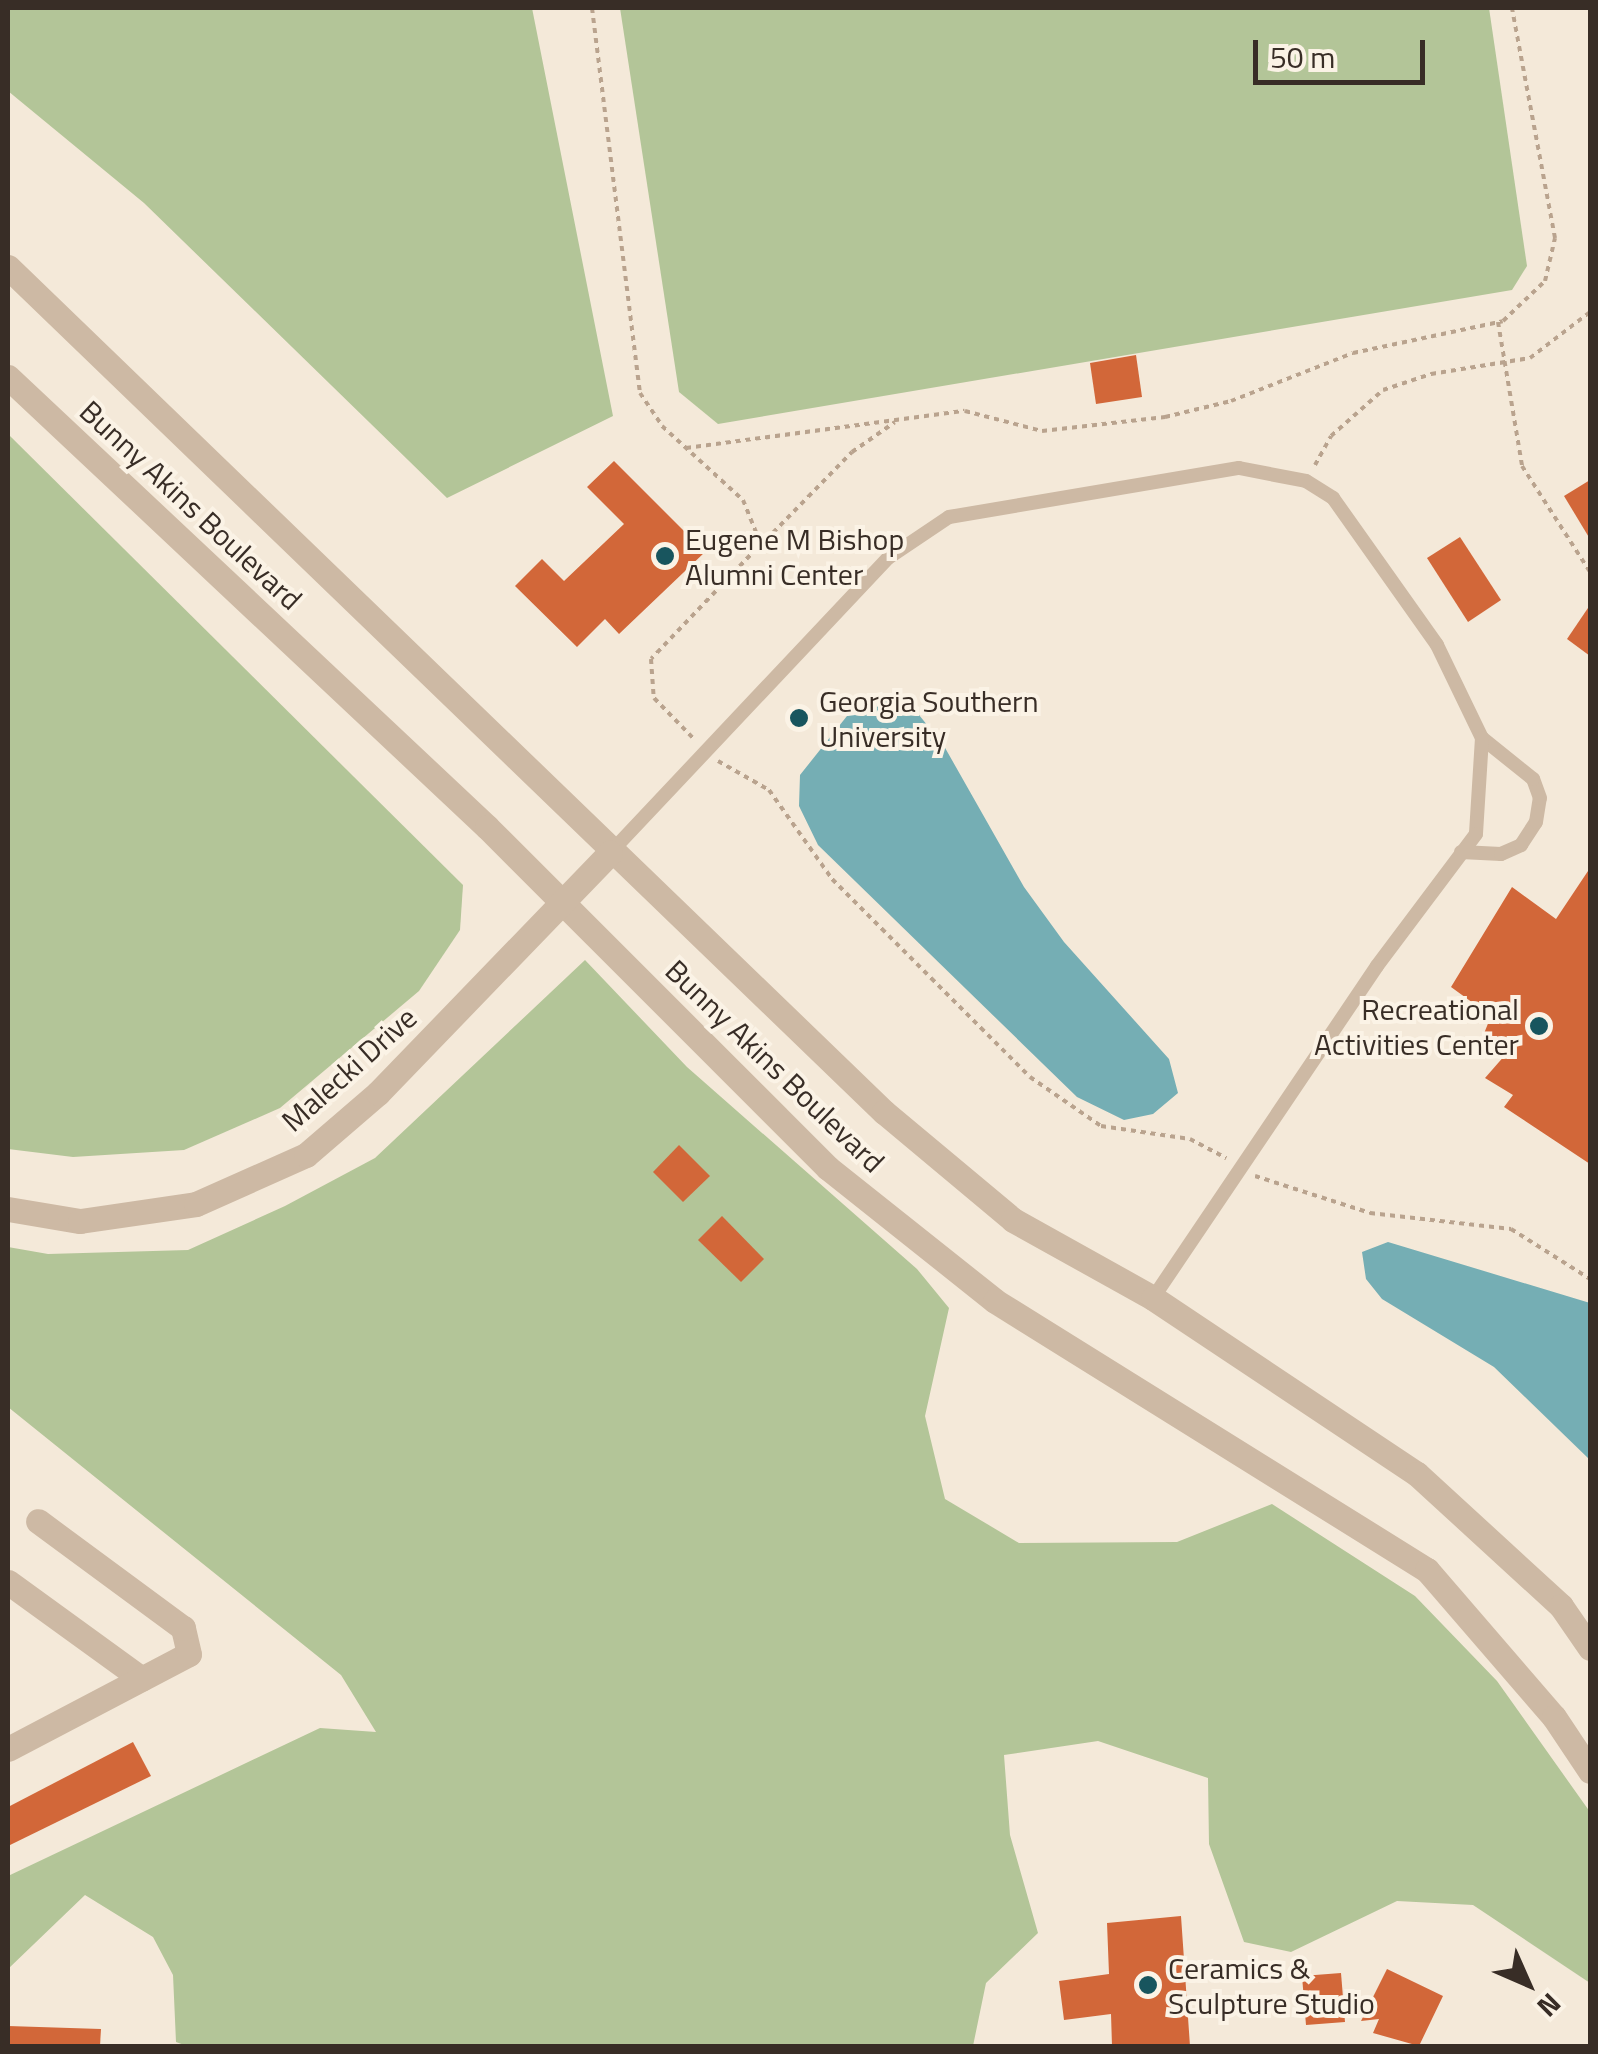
<!DOCTYPE html>
<style>
body{margin:0}
#map{position:relative;width:1598px;height:2054px;overflow:hidden;background:#f4e9d9;font-family:"Titillium Web",sans-serif}
div>[style]{position:absolute}
.green>*{inset:0;background:#b3c598}
.water>*{inset:0;background:#75aeb4}
.building>*{inset:0;background:#d26739}
.path>*{height:4px;margin-top:-2px;transform-origin:0;background:repeating-linear-gradient(90deg,#b9a38e 0 5px,transparent 0 10px)}
.service>*{height:14px;margin:-7px;padding:0 7px;transform-origin:7px;border-radius:7px;background:#cdb9a4}
.minor>*{height:25px;margin:-12.5px;padding:0 12.5px;transform-origin:12.5px;border-radius:12.5px;background:#cdb9a4}
.dots>*{width:28px;height:28px;translate:-50% -50%;box-sizing:border-box;border:5px solid #fbf3e6;border-radius:50%}
span{translate:-50% -50%;white-space:nowrap;text-align:center;line-height:1.15;-webkit-text-stroke:8px #fbf3e6;paint-order:stroke}
.street-label{font-size:30px;color:#382d26}
.poi-label{font-size:30px;color:#382d26}
.left{translate:0 -50%;text-align:left}
.right{translate:-100% -50%;text-align:right}
.frame{position:absolute;inset:0;border:10px solid #382d26;pointer-events:none}
.north{position:absolute;left:1478px;top:1934px;width:100px;height:100px;-webkit-text-stroke:8px #fbf3e6;paint-order:stroke;rotate:135deg;font-size:28px;font-weight:700;line-height:40px;text-align:center;color:#382d26}
.north::after{content:'';display:block;margin:auto;width:35px;height:45px;background:#382d26;clip-path:polygon(50% 0,100% 100%,50% 72%,0 100%)}
.scale{position:absolute;left:1253px;top:40px;width:172px;height:45px;box-sizing:border-box;border:5px solid #382d26;border-top:0;padding-left:12px;font-size:30px;line-height:35px;white-space:nowrap;color:#382d26;-webkit-text-stroke:8px #fbf3e6;paint-order:stroke}
</style>
<div id="map">
<div class="green">
<div style="clip-path:polygon(8px 8px,532px 8px,613px 416px,447px 498px,144px 203px,8px 91px)"></div>
<div style="clip-path:polygon(620px 8px,1489px 8px,1527px 266px,1512px 290px,718px 424px,679px 392px)"></div>
<div style="clip-path:polygon(8px 434px,463px 885px,460px 930px,419px 991px,280px 1108px,184px 1150px,73px 1157px,8px 1149px)"></div>
<div style="clip-path:polygon(585px 960px,687px 1067px,917px 1269px,949px 1308px,925px 1416px,945px 1499px,1019px 1543px,1177px 1542px,1272px 1504px,1415px 1596px,1497px 1681px,1590px 1812px,1590px 1983px,1473px 1905px,1397px 1901px,1291px 1952px,1244px 1942px,1209px 1844px,1208px 1778px,1098px 1741px,1004px 1755px,1010px 1835px,1038px 1933px,986px 1983px,973px 2046px,187px 2046px,176px 2042px,173px 1975px,153px 1937px,85px 1895px,8px 1969px,8px 1876px,320px 1728px,376px 1732px,341px 1675px,8px 1407px,8px 1247px,48px 1254px,188px 1250px,285px 1206px,375px 1158px)"></div>
</div>
<div class="water">
<div style="clip-path:polygon(885px 695px,907px 700px,944px 746px,1024px 887px,1064px 942px,1169px 1059px,1178px 1093px,1153px 1114px,1124px 1120px,1077px 1097px,818px 845px,799px 806px,800px 775px,847px 716px)"></div>
<div style="clip-path:polygon(1388px 1242px,1590px 1303px,1590px 1460px,1494px 1367px,1382px 1299px,1366px 1279px,1362px 1252px)"></div>
</div>
<div class="building">
<div style="clip-path:polygon(1136px 355px,1142px 397px,1096px 404px,1090px 363px)"></div>
<div style="clip-path:polygon(614px 461px,705px 552px,619px 634px,605px 619px,577px 647px,515px 586px,542px 559px,564px 581px,624px 524px,587px 487px)"></div>
<div style="clip-path:polygon(1590px 480px,1590px 539px,1564px 496px)"></div>
<div style="clip-path:polygon(1460px 537px,1501px 600px,1468px 622px,1427px 558px)"></div>
<div style="clip-path:polygon(1590px 605px,1590px 656px,1567px 639px)"></div>
<div style="clip-path:polygon(1590px 868px,1590px 1164px,1504px 1107px,1513px 1095px,1485px 1078px,1506px 1054px,1483px 1036px,1491px 1016px,1451px 987px,1512px 887px,1556px 919px)"></div>
<div style="clip-path:polygon(679px 1145px,710px 1176px,683px 1202px,653px 1172px)"></div>
<div style="clip-path:polygon(722px 1216px,764px 1259px,741px 1282px,698px 1240px)"></div>
<div style="clip-path:polygon(133px 1742px,151px 1776px,8px 1846px,8px 1807px)"></div>
<div style="clip-path:polygon(1181px 1916px,1190px 2046px,1112px 2046px,1111px 2014px,1064px 2020px,1059px 1981px,1109px 1974px,1107px 1923px)"></div>
<div style="clip-path:polygon(1387px 1969px,1443px 1996px,1419px 2046px,1373px 2033px,1379px 2019px,1361px 2021px)"></div>
<div style="clip-path:polygon(1341px 1973px,1345px 2022px,1306px 2025px,1302px 1976px)"></div>
<div style="clip-path:polygon(8px 2026px,101px 2029px,100px 2046px,8px 2046px)"></div>
</div>
<div class="path">
<div style="left:592px;top:8px;width:388px;rotate:82.9deg"></div>
<div style="left:640px;top:393px;width:40px;rotate:56deg"></div>
<div style="left:662px;top:426px;width:110px;rotate:42.4deg"></div>
<div style="left:743px;top:500px;width:37px;rotate:68deg"></div>
<div style="left:757px;top:534px;width:14px;rotate:90deg"></div>
<div style="left:757px;top:548px;width:153px;rotate:133.7deg"></div>
<div style="left:651px;top:659px;width:39px;rotate:86deg"></div>
<div style="left:654px;top:698px;width:56px;rotate:45.7deg"></div>
<div style="left:1498px;top:322px;width:146px;rotate:80.5deg"></div>
<div style="left:1522px;top:466px;width:126px;rotate:57.3deg"></div>
<div style="left:686px;top:448px;width:281px;rotate:-7.6deg"></div>
<div style="left:965px;top:411px;width:80px;rotate:14.6deg"></div>
<div style="left:1042px;top:431px;width:124px;rotate:-6.5deg"></div>
<div style="left:1165px;top:417px;width:68px;rotate:-13.6deg"></div>
<div style="left:1231px;top:401px;width:131px;rotate:-21.5deg"></div>
<div style="left:1353px;top:353px;width:153px;rotate:-12deg"></div>
<div style="left:1503px;top:321px;width:58px;rotate:-43.6deg"></div>
<div style="left:1545px;top:281px;width:44px;rotate:-76.9deg"></div>
<div style="left:1555px;top:238px;width:234px;rotate:-100.6deg"></div>
<div style="left:1315px;top:465px;width:33px;rotate:-61deg"></div>
<div style="left:1331px;top:436px;width:69px;rotate:-41.5deg"></div>
<div style="left:1383px;top:390px;width:51px;rotate:-18.4deg"></div>
<div style="left:1431px;top:374px;width:100px;rotate:-9.2deg"></div>
<div style="left:1530px;top:358px;width:76px;rotate:-37.5deg"></div>
<div style="left:759px;top:547px;width:133px;rotate:-45.6deg"></div>
<div style="left:852px;top:452px;width:52px;rotate:-34.9deg"></div>
<div style="left:718px;top:761px;width:59px;rotate:29.6deg"></div>
<div style="left:769px;top:790px;width:109px;rotate:54.7deg"></div>
<div style="left:832px;top:879px;width:280px;rotate:45deg"></div>
<div style="left:1030px;top:1077px;width:86px;rotate:34.6deg"></div>
<div style="left:1101px;top:1126px;width:90px;rotate:8.3deg"></div>
<div style="left:1190px;top:1139px;width:41px;rotate:27.8deg"></div>
<div style="left:1255px;top:1176px;width:121px;rotate:17.8deg"></div>
<div style="left:1370px;top:1213px;width:142px;rotate:6.5deg"></div>
<div style="left:1511px;top:1229px;width:93px;rotate:32.3deg"></div>
</div>
<div class="service">
<div style="left:1461px;top:852px;width:40px;rotate:2.9deg"></div>
<div style="left:1501px;top:854px;width:22px;rotate:-24deg"></div>
<div style="left:1521px;top:845px;width:27px;rotate:-57deg"></div>
<div style="left:1536px;top:822px;width:24px;rotate:-81deg"></div>
<div style="left:1540px;top:798px;width:20px;rotate:-110deg"></div>
<div style="left:1533px;top:779px;width:65px;rotate:-141.2deg"></div>
<div style="left:610px;top:853px;width:405px;rotate:-46.7deg"></div>
<div style="left:888px;top:558px;width:73px;rotate:-33.9deg"></div>
<div style="left:949px;top:517px;width:294px;rotate:-9.6deg"></div>
<div style="left:1239px;top:468px;width:68px;rotate:11deg"></div>
<div style="left:1306px;top:481px;width:32px;rotate:32deg"></div>
<div style="left:1333px;top:498px;width:180px;rotate:54.7deg"></div>
<div style="left:1437px;top:645px;width:103px;rotate:64.2deg"></div>
<div style="left:1482px;top:738px;width:96px;rotate:93.6deg"></div>
<div style="left:1476px;top:834px;width:165px;rotate:126.9deg"></div>
<div style="left:1377px;top:966px;width:400px;rotate:124deg"></div>
</div>
<div class="minor">
<div style="left:8px;top:267px;width:1217px;rotate:43.97deg"></div>
<div style="left:884px;top:1112px;width:168px;rotate:39.9deg"></div>
<div style="left:1013px;top:1220px;width:160px;rotate:29.1deg"></div>
<div style="left:1153px;top:1298px;width:317px;rotate:33.7deg"></div>
<div style="left:1417px;top:1474px;width:195px;rotate:42.5deg"></div>
<div style="left:1561px;top:1606px;width:51px;rotate:55.4deg"></div>
<div style="left:8px;top:377px;width:657px;rotate:43.21deg"></div>
<div style="left:487px;top:827px;width:482px;rotate:45deg"></div>
<div style="left:828px;top:1168px;width:213px;rotate:38.5deg"></div>
<div style="left:995px;top:1301px;width:509px;rotate:31.91deg"></div>
<div style="left:1427px;top:1570px;width:194px;rotate:49.2deg"></div>
<div style="left:1554px;top:1717px;width:65px;rotate:56.3deg"></div>
<div style="left:8px;top:1209px;width:73px;rotate:9.5deg"></div>
<div style="left:80px;top:1221px;width:117px;rotate:-8.3deg"></div>
<div style="left:196px;top:1204px;width:120px;rotate:-24deg"></div>
<div style="left:306px;top:1155px;width:95px;rotate:-40.7deg"></div>
<div style="left:378px;top:1093px;width:334px;rotate:-46deg"></div>
<div style="left:8px;top:1582px;width:165px;rotate:35.9deg"></div>
<div style="left:8px;top:1749px;width:204px;rotate:-27.7deg"></div>
<div style="left:189px;top:1654px;width:27px;rotate:-103deg"></div>
<div style="left:183px;top:1628px;width:180px;rotate:-143.6deg"></div>
</div>
<div class="dots">
<div style="left:665px;top:556px;background:#18555e"></div>
<div style="left:799px;top:718px;background:#18555e"></div>
<div style="left:1539px;top:1026px;background:#18555e"></div>
<div style="left:1148px;top:1985px;background:#18555e"></div>
</div>
<div class="street-label">
<span style="left:191px;top:505px;rotate:43deg">Bunny Akins Boulevard</span>
<span style="left:775px;top:1066px;rotate:44deg">Bunny Akins Boulevard</span>
<span style="left:349px;top:1069px;rotate:-42deg">Malecki Drive</span>
</div>
<div class="poi-label">
<span class="left" style="left:685px;top:556px">Eugene M Bishop<br>Alumni Center</span>
<span class="left" style="left:819px;top:718px">Georgia Southern<br>University</span>
<span class="right" style="left:1519px;top:1026px">Recreational<br>Activities Center</span>
<span class="left" style="left:1168px;top:1985px">Ceramics &amp;<br>Sculpture Studio</span>
</div>
<div class="frame"></div>
<div class="north">N</div>
<div class="scale">50 m</div>
</div>
